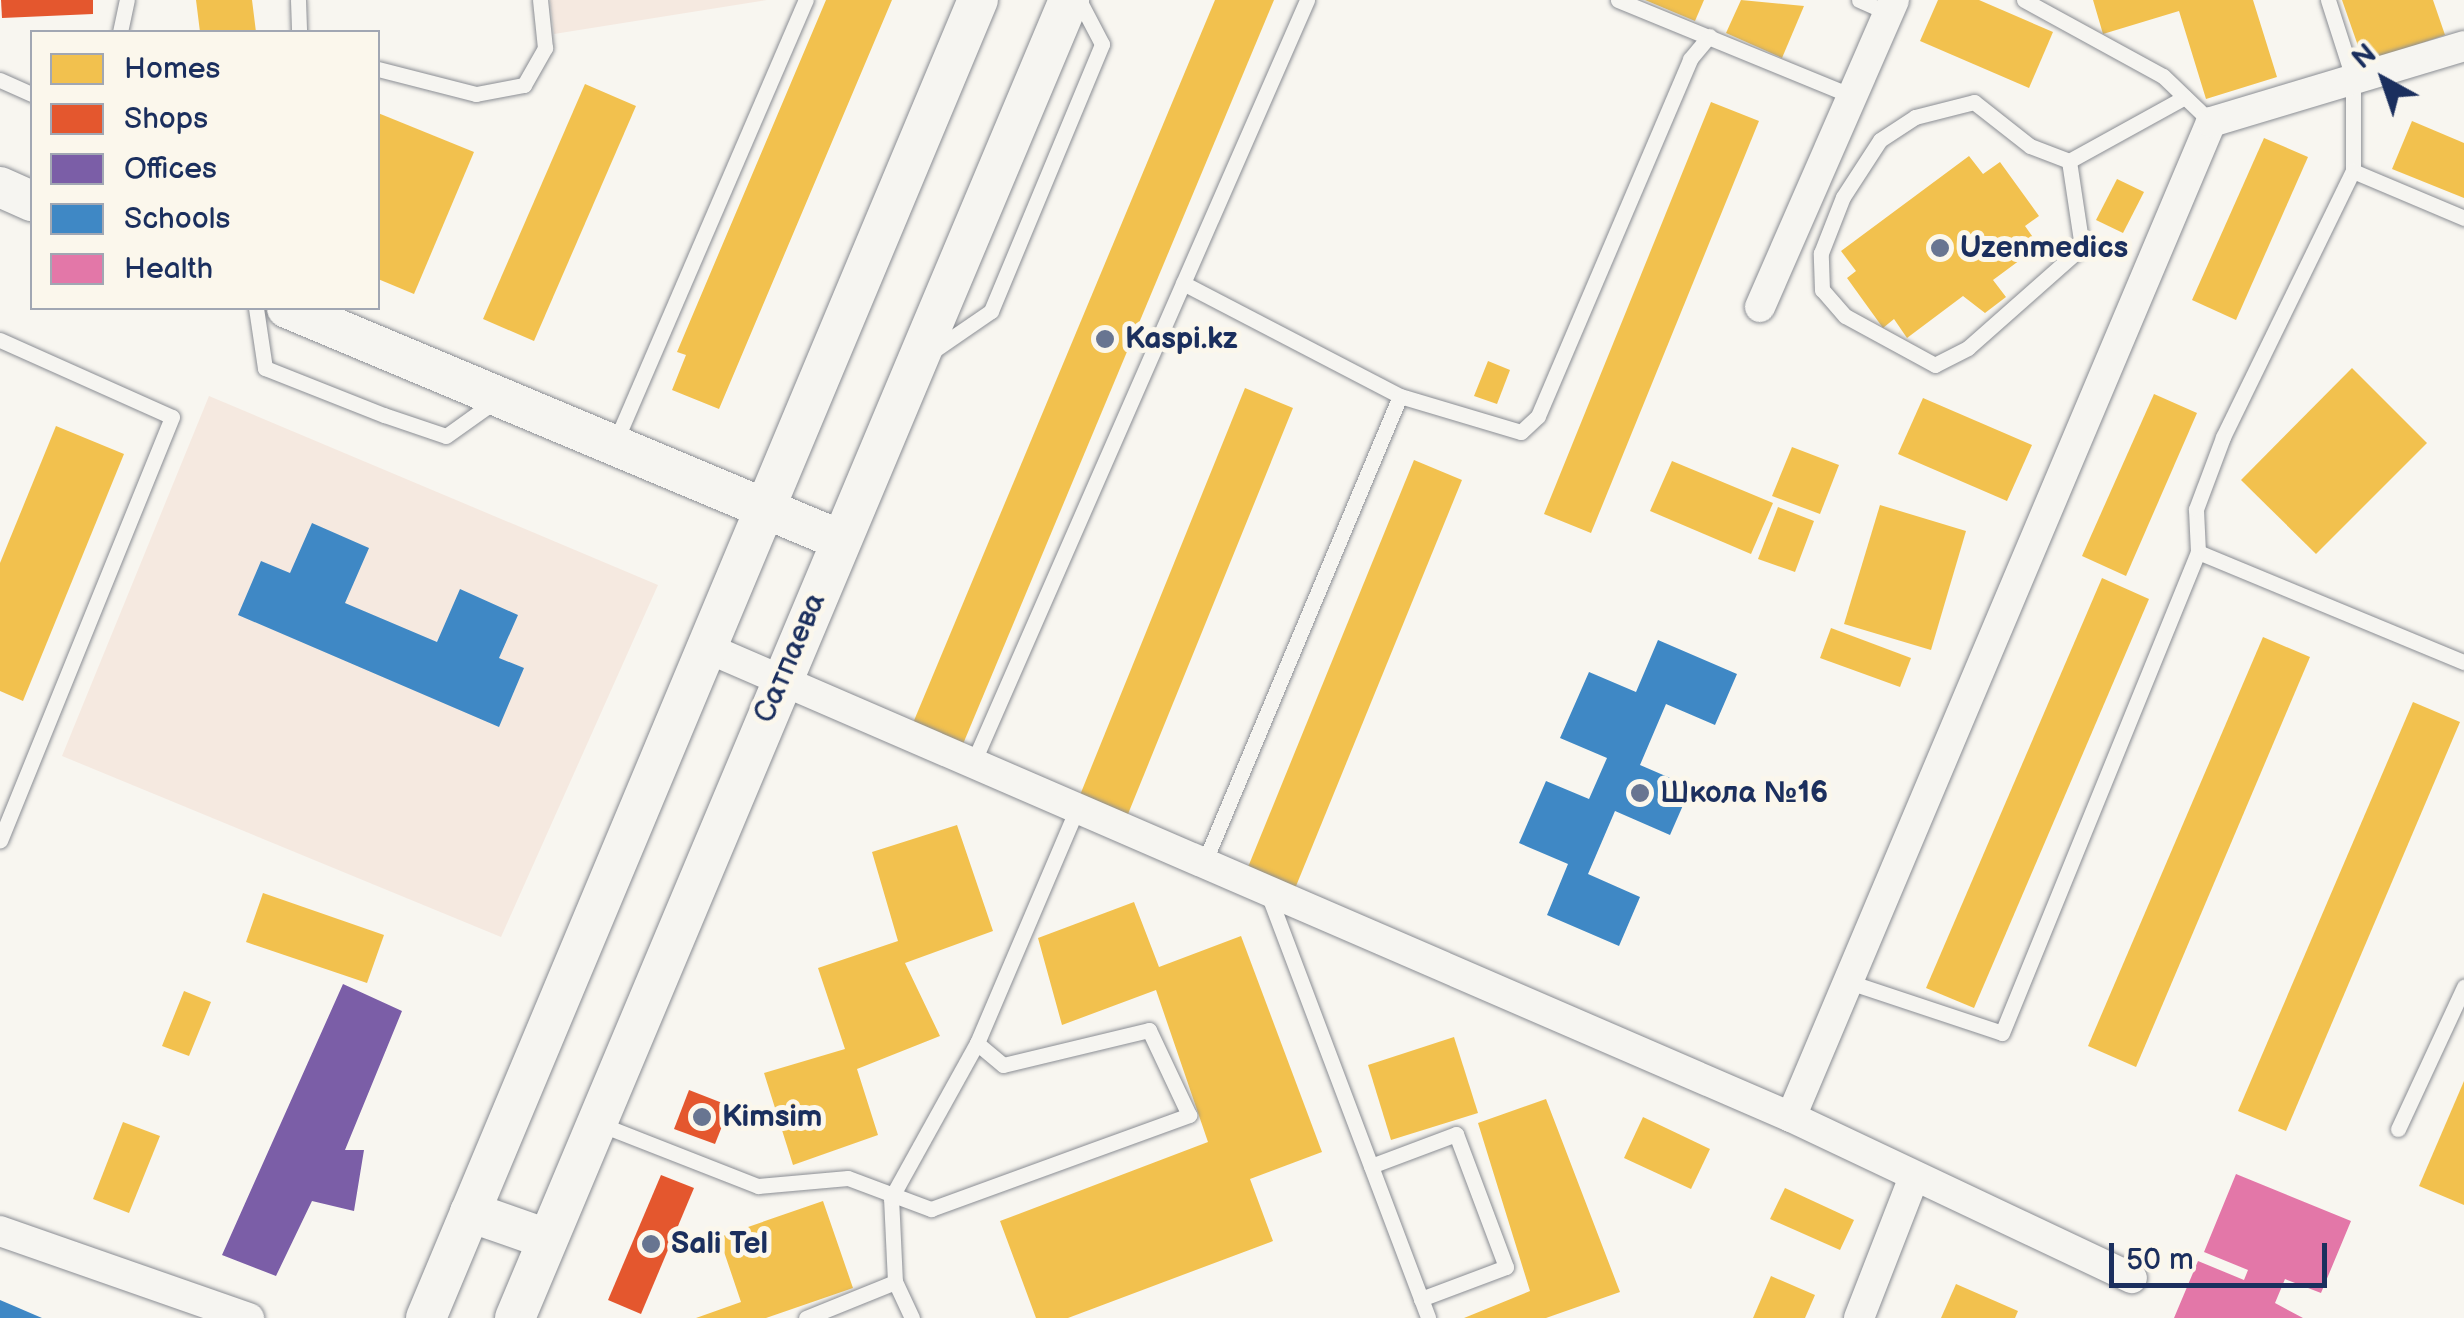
<!DOCTYPE html>
<meta charset="utf-8">
<style>
body{margin:0}
#map{position:relative;width:2464px;height:1318px;overflow:hidden;background:#f8f6f0;font-family:"Balsamiq Sans",sans-serif}
div>[style]{position:absolute}
.built>*{inset:0;background:#f5e9e0}
.homes>*{inset:0;background:#f2c14e}
.shops>*{inset:0;background:#e4572e}
.offices>*{inset:0;background:#7b5ea7}
.schools>*{inset:0;background:#3f88c5}
.health>*{inset:0;background:#e377a8}
.roads{filter:drop-shadow(0 0 2px #8b8e94) drop-shadow(0 0 2px #8b8e94)}
.service>*{height:15px;margin:-7.5px;padding:0 7.5px;transform-origin:7.5px;border-radius:7.5px;background:#f6f5f1}
.minor>*{height:30px;margin:-15px;padding:0 15px;transform-origin:15px;border-radius:15px;background:#f6f5f1}
.tertiary>*{height:40px;margin:-20px;padding:0 20px;transform-origin:20px;border-radius:20px;background:#f6f5f1}
.dots>*{width:28px;height:28px;translate:-50% -50%;box-sizing:border-box;border:5px solid #fbf7ec;border-radius:50%}
span{translate:-50% -50%;white-space:nowrap;text-align:center;line-height:1.15;-webkit-text-stroke:10px #fbf7ec;paint-order:stroke}
.poi-label{font-size:30px;color:#1b2f5e;font-weight:700}
.left{translate:0 -50%;text-align:left}
.street-label{font-size:30px;color:#1b2f5e}
.legend{position:absolute;left:30px;top:30px;width:350px;height:280px;box-sizing:border-box;background:#fbf7ec;border:2px solid #a1a7b3;margin:0;padding:12px 18px;list-style:none;font-size:30px;color:#1b2f5e}
.legend li{display:flex;align-items:center;gap:20px;height:50px}
.legend b{width:50px;border:2px solid #a1a7b3}
.north{position:absolute;left:2334px;top:30px;width:100px;height:100px;-webkit-text-stroke:8px #fbf7ec;paint-order:stroke;rotate:320deg;font-size:28px;font-weight:700;line-height:40px;text-align:center;color:#1b2f5e}
.north::after{content:'';display:block;margin:auto;width:35px;height:45px;background:#1b2f5e;clip-path:polygon(50% 0,100% 100%,50% 72%,0 100%)}
.scale{position:absolute;left:2109px;top:1243px;width:218px;height:45px;box-sizing:border-box;border:5px solid #1b2f5e;border-top:0;padding-left:12px;font-size:30px;line-height:35px;white-space:nowrap;color:#1b2f5e;-webkit-text-stroke:8px #fbf7ec;paint-order:stroke}
</style>
<div id="map">
<div class="built">
<div style="clip-path:polygon(550px 0,767px 0,554px 34px)"></div>
<div style="clip-path:polygon(209px 396px,658px 585px,501px 937px,62px 756px)"></div>
</div>
<div class="homes">
<div style="clip-path:polygon(196px 0,252px 0,256px 32px,200px 32px)"></div>
<div style="clip-path:polygon(826px 0,892px 0,719px 409px,672px 390px,686px 355px,677px 352px)"></div>
<div style="clip-path:polygon(1215px 0,1274px 0,963px 744px,913px 723px)"></div>
<div style="clip-path:polygon(1645px 0,1704px 0,1695px 21px)"></div>
<div style="clip-path:polygon(1741px 0,1804px 6px,1782px 58px,1726px 33px)"></div>
<div style="clip-path:polygon(1938px 0,1979px 0,2053px 32px,2029px 88px,1920px 41px)"></div>
<div style="clip-path:polygon(2093px 0,2253px 0,2277px 77px,2206px 99px,2179px 11px,2103px 34px)"></div>
<div style="clip-path:polygon(2342px 0,2433px 0,2445px 35px,2364px 63px)"></div>
<div style="clip-path:polygon(585px 84px,636px 106px,534px 341px,483px 319px)"></div>
<div style="clip-path:polygon(1711px 102px,1759px 121px,1591px 533px,1544px 514px)"></div>
<div style="clip-path:polygon(378px 113px,474px 152px,414px 294px,378px 279px)"></div>
<div style="clip-path:polygon(2412px 121px,2464px 143px,2464px 198px,2392px 169px)"></div>
<div style="clip-path:polygon(2264px 138px,2308px 157px,2236px 320px,2192px 300px)"></div>
<div style="clip-path:polygon(1969px 156px,1983px 174px,2000px 162px,2039px 216px,2025px 226px,2039px 246px,1993px 280px,2006px 297px,1985px 313px,1963px 296px,1907px 338px,1894px 319px,1883px 328px,1847px 278px,1856px 271px,1841px 251px)"></div>
<div style="clip-path:polygon(2117px 179px,2144px 192px,2123px 233px,2096px 220px)"></div>
<div style="clip-path:polygon(1488px 361px,1510px 370px,1497px 404px,1474px 396px)"></div>
<div style="clip-path:polygon(2352px 368px,2427px 443px,2316px 554px,2241px 480px)"></div>
<div style="clip-path:polygon(1245px 388px,1293px 408px,1126px 819px,1078px 800px)"></div>
<div style="clip-path:polygon(2154px 394px,2197px 413px,2126px 576px,2082px 556px)"></div>
<div style="clip-path:polygon(1923px 398px,2032px 445px,2007px 501px,1898px 454px)"></div>
<div style="clip-path:polygon(56px 426px,124px 454px,23px 701px,0 691px,0 563px)"></div>
<div style="clip-path:polygon(1792px 447px,1839px 465px,1820px 514px,1772px 496px)"></div>
<div style="clip-path:polygon(1414px 460px,1462px 480px,1294px 891px,1246px 872px)"></div>
<div style="clip-path:polygon(1672px 461px,1773px 503px,1751px 554px,1650px 511px)"></div>
<div style="clip-path:polygon(1880px 505px,1966px 531px,1931px 650px,1844px 624px)"></div>
<div style="clip-path:polygon(1778px 507px,1814px 521px,1795px 572px,1758px 559px)"></div>
<div style="clip-path:polygon(2102px 578px,2149px 599px,1974px 1008px,1926px 988px)"></div>
<div style="clip-path:polygon(1831px 628px,1911px 658px,1900px 687px,1820px 658px)"></div>
<div style="clip-path:polygon(2263px 637px,2310px 657px,2136px 1067px,2088px 1046px)"></div>
<div style="clip-path:polygon(2413px 702px,2460px 722px,2286px 1131px,2238px 1111px)"></div>
<div style="clip-path:polygon(957px 825px,993px 931px,905px 963px,940px 1036px,857px 1069px,878px 1135px,793px 1165px,764px 1073px,845px 1049px,818px 968px,898px 941px,872px 852px)"></div>
<div style="clip-path:polygon(263px 893px,384px 935px,367px 983px,246px 942px)"></div>
<div style="clip-path:polygon(1134px 902px,1159px 967px,1241px 936px,1322px 1152px,1250px 1179px,1273px 1241px,1068px 1318px,1036px 1318px,1000px 1221px,1208px 1142px,1156px 990px,1062px 1025px,1038px 938px)"></div>
<div style="clip-path:polygon(184px 991px,211px 1002px,189px 1056px,162px 1046px)"></div>
<div style="clip-path:polygon(1454px 1037px,1478px 1113px,1391px 1140px,1368px 1065px)"></div>
<div style="clip-path:polygon(2464px 1081px,2464px 1205px,2419px 1186px)"></div>
<div style="clip-path:polygon(1546px 1099px,1620px 1292px,1546px 1318px,1464px 1318px,1530px 1291px,1478px 1123px)"></div>
<div style="clip-path:polygon(1643px 1117px,1710px 1149px,1691px 1189px,1624px 1158px)"></div>
<div style="clip-path:polygon(123px 1122px,160px 1136px,129px 1213px,93px 1199px)"></div>
<div style="clip-path:polygon(1785px 1188px,1854px 1220px,1840px 1250px,1770px 1219px)"></div>
<div style="clip-path:polygon(823px 1201px,853px 1288px,766px 1318px,696px 1318px,741px 1302px,719px 1237px)"></div>
<div style="clip-path:polygon(1771px 1276px,1815px 1295px,1805px 1318px,1753px 1318px)"></div>
<div style="clip-path:polygon(1956px 1284px,2018px 1311px,2015px 1318px,1941px 1318px)"></div>
</div>
<div class="shops">
<div style="clip-path:polygon(1px 0,93px 0,93px 14px,2px 18px)"></div>
<div style="clip-path:polygon(689px 1090px,730px 1106px,715px 1144px,674px 1129px)"></div>
<div style="clip-path:polygon(661px 1175px,694px 1188px,641px 1314px,608px 1300px)"></div>
</div>
<div class="offices">
<div style="clip-path:polygon(343px 984px,402px 1011px,345px 1150px,364px 1150px,354px 1211px,312px 1201px,276px 1276px,222px 1255px)"></div>
</div>
<div class="schools">
<div style="clip-path:polygon(312px 523px,369px 548px,345px 603px,437px 642px,460px 589px,518px 615px,499px 658px,524px 668px,499px 727px,238px 615px,261px 561px,290px 573px)"></div>
<div style="clip-path:polygon(1658px 640px,1737px 674px,1715px 725px,1666px 704px,1640px 765px,1691px 787px,1670px 835px,1615px 811px,1588px 874px,1640px 897px,1619px 946px,1547px 915px,1568px 864px,1519px 843px,1546px 781px,1589px 799px,1607px 758px,1560px 738px,1589px 672px,1636px 692px)"></div>
<div style="clip-path:polygon(0 1300px,42px 1318px,0 1318px)"></div>
</div>
<div class="health">
<div style="clip-path:polygon(2236px 1174px,2351px 1221px,2321px 1293px,2285px 1279px,2275px 1303px,2303px 1318px,2174px 1318px,2198px 1261px,2244px 1280px,2248px 1270px,2204px 1252px)"></div>
</div>
<div class="roads">
<div class="service">
<div style="left:298px;top:0;width:32px;rotate:88deg"></div>
<div style="left:1618px;top:0;width:251px;rotate:22.3deg"></div>
<div style="left:1859px;top:0;width:32px;rotate:24deg"></div>
<div style="left:2024px;top:0;width:158px;rotate:28.7deg"></div>
<div style="left:2163px;top:76px;width:66px;rotate:43.8deg"></div>
<div style="left:2328px;top:0;width:82px;rotate:72.2deg"></div>
<div style="left:2353px;top:78px;width:93px;rotate:90deg"></div>
<div style="left:2353px;top:171px;width:121px;rotate:22.9deg"></div>
<div style="left:120px;top:32px;width:33px;rotate:-78deg"></div>
<div style="left:378px;top:69px;width:101px;rotate:14.3deg"></div>
<div style="left:476px;top:94px;width:49px;rotate:-10.6deg"></div>
<div style="left:524px;top:85px;width:43px;rotate:-60.4deg"></div>
<div style="left:545px;top:48px;width:48px;rotate:-95.9deg"></div>
<div style="left:0;top:80px;width:35px;rotate:24deg"></div>
<div style="left:2069px;top:161px;width:87px;rotate:81.4deg"></div>
<div style="left:2082px;top:247px;width:152px;rotate:138.5deg"></div>
<div style="left:1968px;top:348px;width:37px;rotate:153deg"></div>
<div style="left:1935px;top:365px;width:102px;rotate:-151.4deg"></div>
<div style="left:1845px;top:316px;width:35px;rotate:-131deg"></div>
<div style="left:1822px;top:290px;width:37px;rotate:-92deg"></div>
<div style="left:1821px;top:253px;width:60px;rotate:-68.6deg"></div>
<div style="left:1843px;top:197px;width:68px;rotate:-57deg"></div>
<div style="left:1880px;top:140px;width:42px;rotate:-33.3deg"></div>
<div style="left:1915px;top:117px;width:61px;rotate:-14.3deg"></div>
<div style="left:1974px;top:102px;width:71px;rotate:38.2deg"></div>
<div style="left:2030px;top:146px;width:42px;rotate:21deg"></div>
<div style="left:2069px;top:161px;width:132px;rotate:-28.9deg"></div>
<div style="left:1183px;top:283px;width:245px;rotate:27.5deg"></div>
<div style="left:1400px;top:396px;width:126px;rotate:16.6deg"></div>
<div style="left:1521px;top:432px;width:23px;rotate:-43deg"></div>
<div style="left:1538px;top:416px;width:388px;rotate:-66.9deg"></div>
<div style="left:1690px;top:59px;width:30px;rotate:-50deg"></div>
<div style="left:256px;top:308px;width:61px;rotate:81.5deg"></div>
<div style="left:265px;top:368px;width:128px;rotate:21.6deg"></div>
<div style="left:384px;top:415px;width:65px;rotate:18.7deg"></div>
<div style="left:446px;top:436px;width:60px;rotate:-35.5deg"></div>
<div style="left:0;top:340px;width:188px;rotate:24.1deg"></div>
<div style="left:172px;top:417px;width:457px;rotate:112.1deg"></div>
<div style="left:930px;top:353px;width:74px;rotate:-34.5deg"></div>
<div style="left:991px;top:311px;width:289px;rotate:-67.4deg"></div>
<div style="left:1102px;top:44px;width:50px;rotate:-117.6deg"></div>
<div style="left:614px;top:445px;width:485px;rotate:-66.7deg"></div>
<div style="left:2198px;top:552px;width:288px;rotate:22.5deg"></div>
<div style="left:973px;top:763px;width:833px;rotate:-66.36deg"></div>
<div style="left:1204px;top:863px;width:506px;rotate:-67.23deg"></div>
<div style="left:1267px;top:891px;width:456px;rotate:69.3deg"></div>
<div style="left:1846px;top:981px;width:164px;rotate:18.4deg"></div>
<div style="left:2002px;top:1033px;width:519px;rotate:-67.83deg"></div>
<div style="left:2198px;top:552px;width:43px;rotate:-92.7deg"></div>
<div style="left:2196px;top:509px;width:77px;rotate:-69.4deg"></div>
<div style="left:2223px;top:437px;width:296px;rotate:-64deg"></div>
<div style="left:597px;top:1123px;width:173px;rotate:21.4deg"></div>
<div style="left:758px;top:1186px;width:90px;rotate:-5.1deg"></div>
<div style="left:848px;top:1178px;width:89px;rotate:20.5deg"></div>
<div style="left:931px;top:1209px;width:275px;rotate:-20deg"></div>
<div style="left:1189px;top:1115px;width:94px;rotate:-115.2deg"></div>
<div style="left:1149px;top:1030px;width:150px;rotate:166.5deg"></div>
<div style="left:1003px;top:1065px;width:34px;rotate:-140deg"></div>
<div style="left:2398px;top:1129px;width:157px;rotate:-65.1deg"></div>
<div style="left:1371px;top:1166px;width:91px;rotate:-20.6deg"></div>
<div style="left:1456px;top:1134px;width:142px;rotate:69.4deg"></div>
<div style="left:1506px;top:1267px;width:91px;rotate:159.4deg"></div>
<div style="left:806px;top:1318px;width:96px;rotate:-22deg"></div>
<div style="left:912px;top:1318px;width:40px;rotate:-115deg"></div>
<div style="left:895px;top:1282px;width:84px;rotate:-92.7deg"></div>
<div style="left:891px;top:1198px;width:177px;rotate:-61deg"></div>
<div style="left:977px;top:1043px;width:255px;rotate:-66.9deg"></div>
</div>
<div class="minor">
<div style="left:1760px;top:307px;width:335px;rotate:-66.4deg"></div>
<div style="left:707px;top:648px;width:1181px;rotate:23.4deg"></div>
<div style="left:1791px;top:1117px;width:377px;rotate:25.3deg"></div>
<div style="left:1791px;top:1117px;width:1080px;rotate:-67.11deg"></div>
<div style="left:2211px;top:122px;width:264px;rotate:-16.7deg"></div>
<div style="left:0;top:1231px;width:264px;rotate:19.3deg"></div>
<div style="left:1859px;top:1318px;width:151px;rotate:-68.7deg"></div>
</div>
<div class="tertiary">
<div style="left:0;top:187px;width:35px;rotate:24deg"></div>
<div style="left:287px;top:308px;width:600px;rotate:22.76deg"></div>
<div style="left:470px;top:1212px;width:82px;rotate:19.3deg"></div>
<div style="left:426px;top:1318px;width:1429px;rotate:-67.28deg"></div>
<div style="left:515px;top:1318px;width:1430px;rotate:-67.2deg"></div>
</div>
</div>
<div class="dots">
<div style="left:1940px;top:248px;background:#687591"></div>
<div style="left:1105px;top:339px;background:#687591"></div>
<div style="left:1640px;top:793px;background:#687591"></div>
<div style="left:702px;top:1117px;background:#687591"></div>
<div style="left:651px;top:1244px;background:#687591"></div>
</div>
<div class="poi-label">
<span class="left" style="left:1960px;top:248px">Uzenmedics</span>
<span class="left" style="left:1125px;top:339px">Kaspi.kz</span>
<span class="left" style="left:1660px;top:793px">Школа №16</span>
<span class="left" style="left:722px;top:1117px">Kimsim</span>
<span class="left" style="left:671px;top:1244px">Sali Tel</span>
</div>
<div class="street-label">
<span style="left:790px;top:658px;rotate:-67deg">Сатпаева</span>
</div>
<ul class="legend">
<li><b style="height:28px;background:#f2c14e"></b>Homes</li>
<li><b style="height:28px;background:#e4572e"></b>Shops</li>
<li><b style="height:28px;background:#7b5ea7"></b>Offices</li>
<li><b style="height:28px;background:#3f88c5"></b>Schools</li>
<li><b style="height:28px;background:#e377a8"></b>Health</li>
</ul>
<div class="north">N</div>
<div class="scale">50 m</div>
</div>
